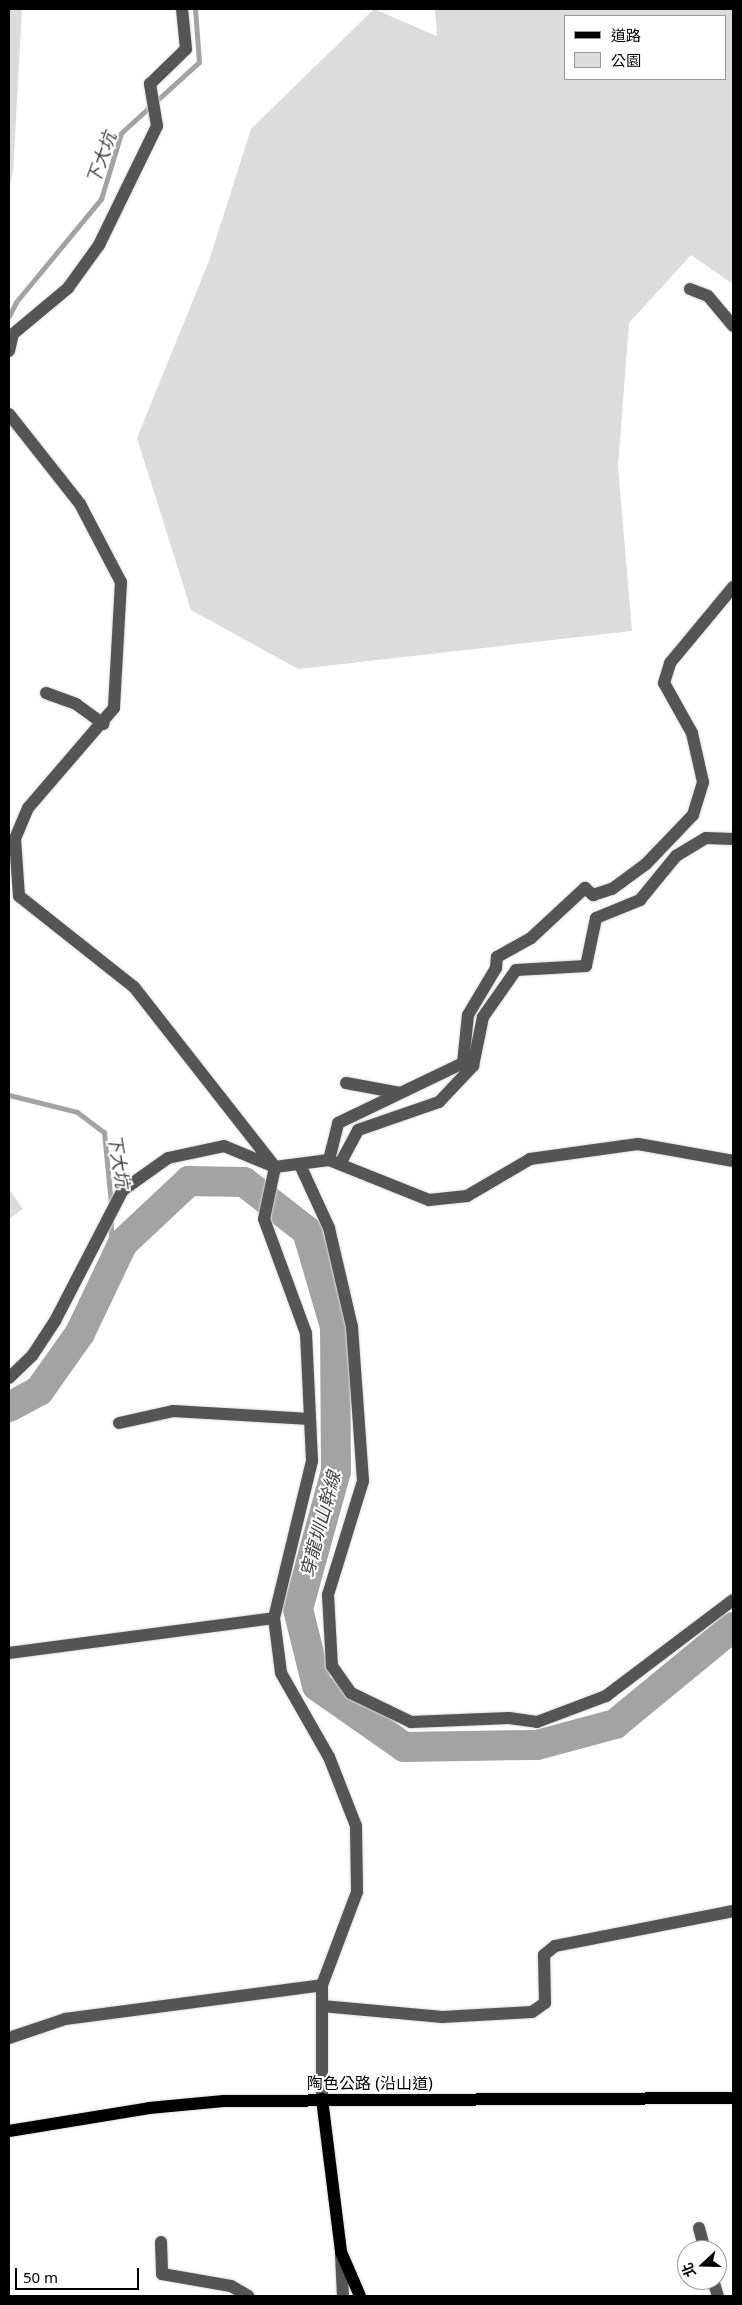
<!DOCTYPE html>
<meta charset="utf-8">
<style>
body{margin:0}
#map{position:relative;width:742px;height:2305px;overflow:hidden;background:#fff;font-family:"Noto Sans","Noto Sans TC",sans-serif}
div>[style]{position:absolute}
.green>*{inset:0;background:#dcdcdc}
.stream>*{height:5px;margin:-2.5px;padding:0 2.5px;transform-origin:2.5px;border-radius:2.5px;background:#a3a3a3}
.river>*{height:30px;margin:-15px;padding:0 15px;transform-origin:15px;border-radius:15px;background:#a3a3a3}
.roads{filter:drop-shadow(0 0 1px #dbdbdb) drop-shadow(0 0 1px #dbdbdb)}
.minor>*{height:12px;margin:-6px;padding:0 6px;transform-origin:6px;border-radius:6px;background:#555}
.major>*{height:12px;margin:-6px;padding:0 6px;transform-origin:6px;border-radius:6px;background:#000}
span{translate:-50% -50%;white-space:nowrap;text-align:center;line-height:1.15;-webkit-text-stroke:4px #fff;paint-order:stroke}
.street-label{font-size:16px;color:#000}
.water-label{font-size:18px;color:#444;font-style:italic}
.frame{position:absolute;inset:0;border:10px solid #000;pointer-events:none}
.legend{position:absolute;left:564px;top:15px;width:162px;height:65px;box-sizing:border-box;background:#fff;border:1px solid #999;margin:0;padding:6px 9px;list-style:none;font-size:15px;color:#000}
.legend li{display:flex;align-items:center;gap:10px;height:25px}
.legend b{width:25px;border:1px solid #999}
.north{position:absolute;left:677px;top:2240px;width:50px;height:50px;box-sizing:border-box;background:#fff;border:1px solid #999;border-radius:50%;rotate:249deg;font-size:14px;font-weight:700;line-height:20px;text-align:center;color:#000}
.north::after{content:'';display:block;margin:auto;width:18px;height:22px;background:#000;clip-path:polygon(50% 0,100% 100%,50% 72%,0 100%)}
.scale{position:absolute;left:15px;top:2268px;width:124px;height:22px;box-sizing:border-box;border:2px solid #000;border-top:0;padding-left:6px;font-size:15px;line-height:18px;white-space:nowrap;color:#000;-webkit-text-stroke:4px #fff;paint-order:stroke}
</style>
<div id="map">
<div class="green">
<div style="clip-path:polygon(9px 9px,22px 9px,13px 173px,9px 188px)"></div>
<div style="clip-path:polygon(evenodd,374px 9px,437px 36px,435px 9px,733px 9px,733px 284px,691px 255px,629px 323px,618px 466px,632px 631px,298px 669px,191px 610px,137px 438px,209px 261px,251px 129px,374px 9px,566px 16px,726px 16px,726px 79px,566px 79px,566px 16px)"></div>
<div style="clip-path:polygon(9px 1189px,23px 1209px,9px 1219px)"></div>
</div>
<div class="stream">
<div style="left:9px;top:316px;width:16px;rotate:-63deg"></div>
<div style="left:16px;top:302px;width:134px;rotate:-50.5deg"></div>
<div style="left:101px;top:199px;width:69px;rotate:-73.1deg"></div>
<div style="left:121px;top:133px;width:105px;rotate:-42.3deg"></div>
<div style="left:199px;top:62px;width:53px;rotate:-94.3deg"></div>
<div style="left:9px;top:1095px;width:70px;rotate:14deg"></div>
<div style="left:77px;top:1112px;width:34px;rotate:37deg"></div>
<div style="left:104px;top:1132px;width:72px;rotate:84.4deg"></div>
<div style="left:111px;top:1220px;width:47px;rotate:90deg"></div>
</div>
<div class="river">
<div style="left:9px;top:1407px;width:34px;rotate:-28deg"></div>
<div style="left:39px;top:1391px;width:71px;rotate:-54.7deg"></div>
<div style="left:80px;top:1333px;width:100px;rotate:-64.5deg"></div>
<div style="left:123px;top:1243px;width:91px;rotate:-43.2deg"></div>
<div style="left:189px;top:1181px;width:55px;rotate:1deg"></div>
<div style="left:244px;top:1182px;width:80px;rotate:37.9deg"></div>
<div style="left:307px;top:1231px;width:100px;rotate:73.7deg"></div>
<div style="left:335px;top:1327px;width:144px;rotate:89.6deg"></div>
<div style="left:336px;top:1471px;width:143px;rotate:105.4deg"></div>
<div style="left:298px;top:1609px;width:79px;rotate:76.1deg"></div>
<div style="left:317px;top:1686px;width:106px;rotate:35deg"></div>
<div style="left:404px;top:1747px;width:133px;rotate:-0.9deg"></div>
<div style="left:537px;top:1745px;width:81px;rotate:-15.1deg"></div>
<div style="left:615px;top:1724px;width:153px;rotate:-39.4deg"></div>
</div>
<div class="roads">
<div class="minor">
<div style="left:690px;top:289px;width:19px;rotate:21deg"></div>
<div style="left:708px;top:296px;width:39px;rotate:50deg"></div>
<div style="left:9px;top:351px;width:17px;rotate:-77deg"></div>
<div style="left:13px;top:334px;width:72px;rotate:-39.9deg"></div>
<div style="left:68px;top:288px;width:53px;rotate:-54.2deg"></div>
<div style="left:99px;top:245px;width:132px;rotate:-64deg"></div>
<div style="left:157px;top:126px;width:43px;rotate:-99.5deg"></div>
<div style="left:150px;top:84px;width:50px;rotate:-44.2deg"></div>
<div style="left:186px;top:49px;width:40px;rotate:-95.7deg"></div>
<div style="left:9px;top:414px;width:115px;rotate:51.7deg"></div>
<div style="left:80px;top:504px;width:88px;rotate:62.3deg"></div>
<div style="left:121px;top:582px;width:126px;rotate:93.2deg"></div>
<div style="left:114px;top:708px;width:132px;rotate:130.7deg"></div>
<div style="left:28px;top:808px;width:34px;rotate:113deg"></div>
<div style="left:15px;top:839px;width:57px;rotate:86deg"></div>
<div style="left:19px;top:896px;width:147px;rotate:38.4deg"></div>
<div style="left:134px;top:987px;width:229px;rotate:51.9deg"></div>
<div style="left:275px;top:1167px;width:53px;rotate:101.9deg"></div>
<div style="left:264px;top:1219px;width:121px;rotate:69.8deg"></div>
<div style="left:306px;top:1333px;width:128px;rotate:87.3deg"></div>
<div style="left:312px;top:1461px;width:162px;rotate:103.6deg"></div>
<div style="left:274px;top:1618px;width:55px;rotate:82.7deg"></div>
<div style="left:281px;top:1673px;width:97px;rotate:60.3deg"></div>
<div style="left:329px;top:1757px;width:74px;rotate:68.6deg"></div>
<div style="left:356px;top:1826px;width:66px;rotate:89.1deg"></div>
<div style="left:357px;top:1892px;width:99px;rotate:110.6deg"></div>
<div style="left:322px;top:1985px;width:114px;rotate:90deg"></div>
<div style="left:46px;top:693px;width:32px;rotate:20deg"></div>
<div style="left:76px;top:704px;width:34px;rotate:36deg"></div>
<div style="left:346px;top:1083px;width:55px;rotate:10.5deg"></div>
<div style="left:329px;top:1160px;width:38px;rotate:-76deg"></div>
<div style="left:338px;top:1123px;width:139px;rotate:-25.6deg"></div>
<div style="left:463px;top:1063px;width:48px;rotate:-84.1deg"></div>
<div style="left:468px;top:1015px;width:55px;rotate:-59.2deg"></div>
<div style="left:496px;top:968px;width:11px;rotate:-85deg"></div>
<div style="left:497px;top:957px;width:39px;rotate:-29deg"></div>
<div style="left:531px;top:938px;width:74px;rotate:-42.8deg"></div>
<div style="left:585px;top:888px;width:11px;rotate:41deg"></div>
<div style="left:593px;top:895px;width:20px;rotate:-18deg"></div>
<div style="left:612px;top:889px;width:42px;rotate:-36.3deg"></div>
<div style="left:646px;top:864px;width:68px;rotate:-46.2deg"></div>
<div style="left:693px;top:815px;width:34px;rotate:-73deg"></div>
<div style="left:703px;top:782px;width:50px;rotate:-102.7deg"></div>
<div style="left:692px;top:733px;width:57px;rotate:-119.2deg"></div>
<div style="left:664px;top:683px;width:21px;rotate:-73deg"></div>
<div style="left:670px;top:663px;width:99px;rotate:-50.3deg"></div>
<div style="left:340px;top:1164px;width:38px;rotate:-62deg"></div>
<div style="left:358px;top:1130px;width:86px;rotate:-19.1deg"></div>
<div style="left:439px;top:1102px;width:50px;rotate:-46.6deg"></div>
<div style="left:473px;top:1066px;width:50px;rotate:-78.5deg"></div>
<div style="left:483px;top:1017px;width:57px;rotate:-54.9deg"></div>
<div style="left:516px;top:970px;width:70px;rotate:-3.3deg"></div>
<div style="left:586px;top:966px;width:49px;rotate:-78.2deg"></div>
<div style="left:596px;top:918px;width:48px;rotate:-22.2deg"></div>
<div style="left:640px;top:900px;width:57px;rotate:-50.7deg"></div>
<div style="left:676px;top:856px;width:35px;rotate:-31deg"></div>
<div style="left:706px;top:838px;width:27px;rotate:2deg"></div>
<div style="left:301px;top:1167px;width:67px;rotate:65.3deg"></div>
<div style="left:329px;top:1228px;width:102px;rotate:76.9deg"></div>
<div style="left:352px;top:1327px;width:154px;rotate:85.9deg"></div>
<div style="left:363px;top:1481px;width:119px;rotate:107.1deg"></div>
<div style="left:328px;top:1595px;width:71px;rotate:86.8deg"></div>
<div style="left:332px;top:1666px;width:33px;rotate:55deg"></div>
<div style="left:351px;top:1693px;width:67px;rotate:25.8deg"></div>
<div style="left:411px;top:1722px;width:98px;rotate:-2.3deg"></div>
<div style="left:509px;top:1718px;width:28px;rotate:8deg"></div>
<div style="left:537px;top:1722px;width:74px;rotate:-20.6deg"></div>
<div style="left:606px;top:1696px;width:159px;rotate:-37.1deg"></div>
<div style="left:9px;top:1378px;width:32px;rotate:-44deg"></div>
<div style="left:32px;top:1356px;width:42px;rotate:-56.7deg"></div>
<div style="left:55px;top:1321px;width:148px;rotate:-62.6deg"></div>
<div style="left:123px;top:1190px;width:55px;rotate:-35.4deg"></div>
<div style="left:168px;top:1158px;width:57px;rotate:-12.1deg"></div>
<div style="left:224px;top:1146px;width:55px;rotate:22.4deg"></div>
<div style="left:275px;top:1167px;width:54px;rotate:-7.4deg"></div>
<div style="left:329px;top:1160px;width:108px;rotate:21.8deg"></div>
<div style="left:429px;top:1200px;width:38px;rotate:-6deg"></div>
<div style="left:467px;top:1196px;width:73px;rotate:-30.4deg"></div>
<div style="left:530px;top:1159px;width:109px;rotate:-7.9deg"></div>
<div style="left:638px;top:1144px;width:97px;rotate:10.1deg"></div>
<div style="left:119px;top:1423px;width:55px;rotate:-12.5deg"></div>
<div style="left:173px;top:1411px;width:137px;rotate:3.3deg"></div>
<div style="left:9px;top:1653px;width:267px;rotate:-7.5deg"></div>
<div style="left:322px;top:2006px;width:121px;rotate:5.2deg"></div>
<div style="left:442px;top:2017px;width:90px;rotate:-3.2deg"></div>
<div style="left:532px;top:2012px;width:16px;rotate:-35deg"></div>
<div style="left:545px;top:2003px;width:48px;rotate:-91.2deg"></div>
<div style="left:544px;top:1955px;width:14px;rotate:-39deg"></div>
<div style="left:555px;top:1946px;width:181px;rotate:-11.1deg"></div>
<div style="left:9px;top:2038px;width:59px;rotate:-18.7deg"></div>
<div style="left:65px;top:2019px;width:259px;rotate:-7.5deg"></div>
<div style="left:699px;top:2228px;width:23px;rotate:75deg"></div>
<div style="left:161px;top:2242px;width:32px;rotate:88deg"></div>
<div style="left:162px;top:2274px;width:70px;rotate:9.9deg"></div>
<div style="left:231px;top:2286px;width:20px;rotate:30deg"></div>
<div style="left:341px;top:2254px;width:42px;rotate:87.3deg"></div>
<div style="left:713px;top:2280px;width:17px;rotate:73deg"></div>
</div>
<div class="major">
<div style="left:322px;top:2099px;width:154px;rotate:82.9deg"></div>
<div style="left:341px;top:2252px;width:48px;rotate:66.6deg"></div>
<div style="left:9px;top:2131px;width:142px;rotate:-9.3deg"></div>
<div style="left:149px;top:2108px;width:75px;rotate:-5.3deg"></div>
<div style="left:224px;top:2101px;width:509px;rotate:-0.34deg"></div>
</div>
</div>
<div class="street-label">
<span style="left:370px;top:2083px">陶色公路 (沿山道)</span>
</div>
<div class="water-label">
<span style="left:101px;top:158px;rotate:-70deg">下大坑</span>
<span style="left:119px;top:1161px;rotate:81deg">下大坑</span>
<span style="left:320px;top:1524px;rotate:-75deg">穿龍圳山幹線</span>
</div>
<div class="frame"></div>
<ul class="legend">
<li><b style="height:6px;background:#000"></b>道路</li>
<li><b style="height:14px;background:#dcdcdc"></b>公園</li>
</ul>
<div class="north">北</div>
<div class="scale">50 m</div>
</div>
